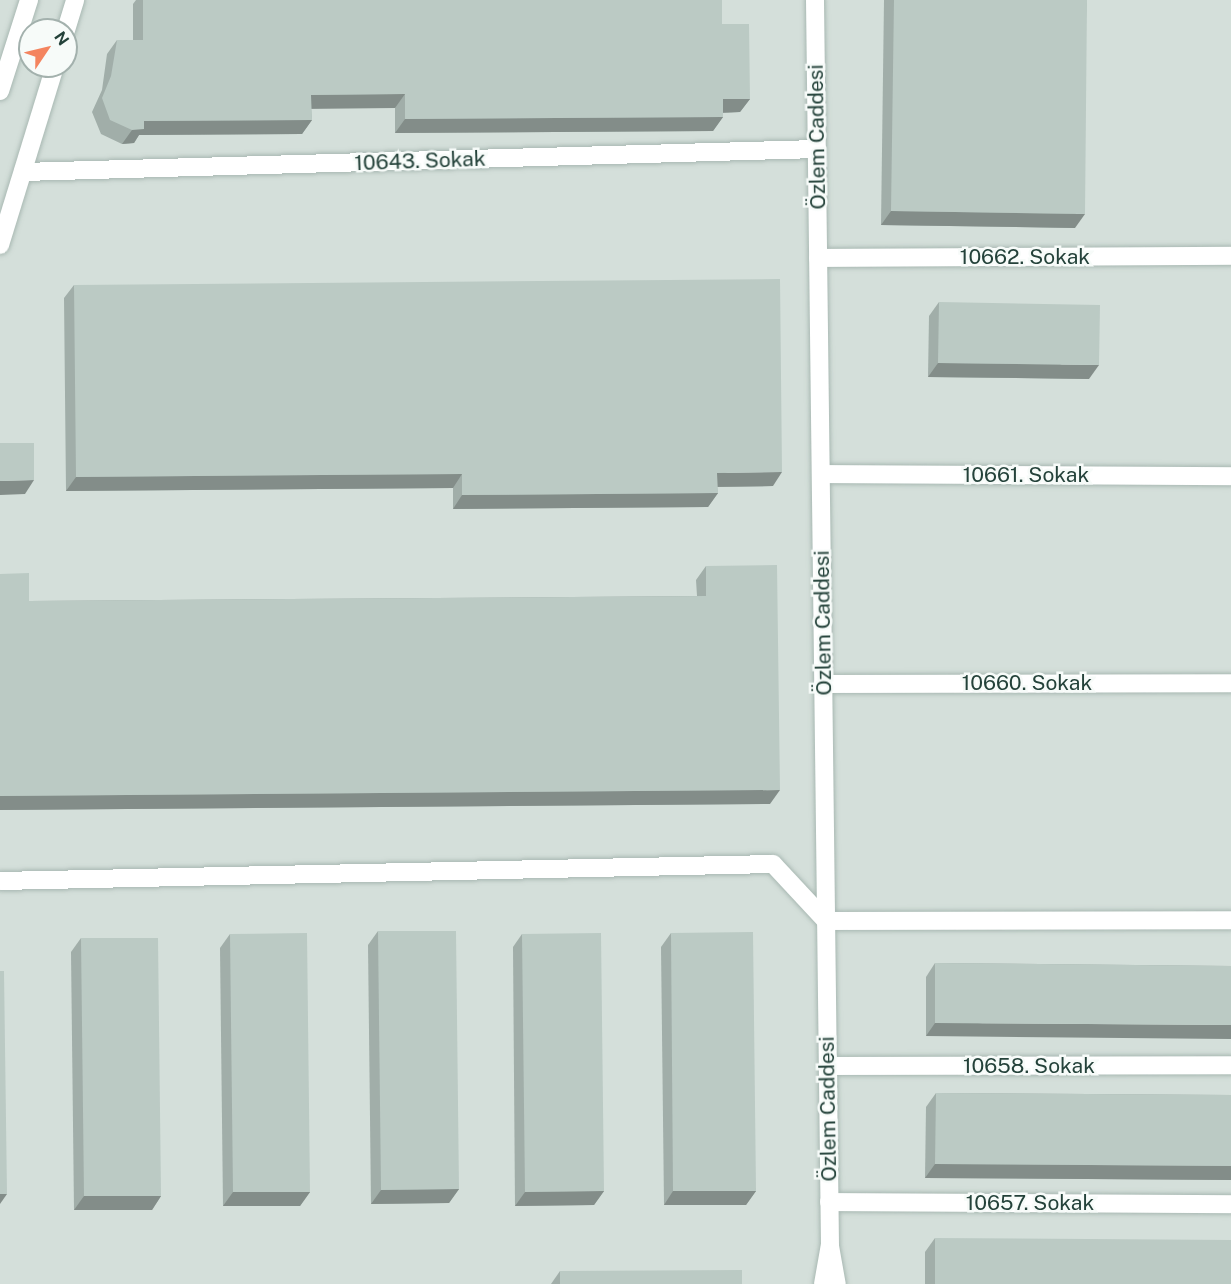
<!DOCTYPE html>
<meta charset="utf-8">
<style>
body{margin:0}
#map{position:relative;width:1231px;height:1284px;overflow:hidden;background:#e6efeb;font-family:"Public Sans",sans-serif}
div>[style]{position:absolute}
.built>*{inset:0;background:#d4dfda}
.roads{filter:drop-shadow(0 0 2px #a8b8b2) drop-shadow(0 0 2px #a8b8b2)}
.minor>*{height:18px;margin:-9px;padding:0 9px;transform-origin:9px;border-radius:9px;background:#fff}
.wall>*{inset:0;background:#a1aea9}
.shaded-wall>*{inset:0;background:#838d89}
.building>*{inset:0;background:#bbcac4}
span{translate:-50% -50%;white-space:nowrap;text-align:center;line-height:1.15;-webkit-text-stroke:5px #f7fbf9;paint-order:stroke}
.street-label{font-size:21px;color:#24423a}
.north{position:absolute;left:18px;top:18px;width:60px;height:60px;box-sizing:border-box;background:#f7fbf9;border:2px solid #a3b1ad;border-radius:50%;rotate:55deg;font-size:16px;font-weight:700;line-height:24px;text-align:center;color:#24423a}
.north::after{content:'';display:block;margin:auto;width:21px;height:27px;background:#f4845f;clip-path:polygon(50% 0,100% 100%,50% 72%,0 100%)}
</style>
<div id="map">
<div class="built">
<div style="clip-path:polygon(evenodd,0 0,1231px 0,1231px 1284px,0 1284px,0 0,30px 30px,66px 30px,66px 66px,30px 66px,30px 30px)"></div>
</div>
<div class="roads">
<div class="minor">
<div style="left:815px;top:0;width:1246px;rotate:89.31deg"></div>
<div style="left:66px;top:30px;width:31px;rotate:-73deg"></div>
<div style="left:0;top:91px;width:96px;rotate:-72.3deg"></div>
<div style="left:23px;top:172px;width:794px;rotate:-1.66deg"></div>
<div style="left:0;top:245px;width:187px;rotate:-72.9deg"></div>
<div style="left:818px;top:258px;width:413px;rotate:-0.3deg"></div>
<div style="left:821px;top:474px;width:410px;rotate:0.3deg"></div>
<div style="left:823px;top:684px;width:408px;rotate:-0.1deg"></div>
<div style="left:0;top:881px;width:773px;rotate:-1.26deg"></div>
<div style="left:773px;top:864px;width:78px;rotate:47.1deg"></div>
<div style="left:826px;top:921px;width:405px;rotate:-0.1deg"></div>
<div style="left:828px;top:1066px;width:403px;rotate:-0.1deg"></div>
<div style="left:829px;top:1202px;width:402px;rotate:0.3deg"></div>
<div style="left:823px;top:1284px;width:39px;rotate:-80deg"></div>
<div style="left:830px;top:1246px;width:39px;rotate:80deg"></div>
</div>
</div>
<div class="wall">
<div style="clip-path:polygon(136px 0,722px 0,722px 24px,750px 99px,740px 112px,723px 113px,723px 117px,713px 131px,395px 133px,395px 108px,311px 108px,312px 120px,302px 134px,139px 135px,134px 143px,122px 144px,101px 134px,92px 112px,102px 90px,107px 54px,117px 40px,133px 40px,133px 4px)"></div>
<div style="clip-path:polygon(884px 0,1087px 0,1075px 228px,881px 225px)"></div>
<div style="clip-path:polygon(74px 285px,773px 486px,717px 487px,718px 493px,708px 507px,453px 509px,453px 488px,66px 491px,64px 298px)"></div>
<div style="clip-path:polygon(939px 302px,1089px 379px,928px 377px,929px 316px)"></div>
<div style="clip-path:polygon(706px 566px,770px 804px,0 810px,0 574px,29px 601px,697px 596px,696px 580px)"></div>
<div style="clip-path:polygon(378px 931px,459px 1189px,449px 1203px,371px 1204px,368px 945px)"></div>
<div style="clip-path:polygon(671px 933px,756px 1191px,746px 1205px,664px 1205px,661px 947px)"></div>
<div style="clip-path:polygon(230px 934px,310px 1192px,300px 1206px,223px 1206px,220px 948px)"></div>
<div style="clip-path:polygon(522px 934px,604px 1191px,594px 1205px,515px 1206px,513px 947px)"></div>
<div style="clip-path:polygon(81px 938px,161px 1196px,152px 1210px,74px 1210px,71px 952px)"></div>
<div style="clip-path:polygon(935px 963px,1231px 966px,926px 1036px,926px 977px)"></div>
<div style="clip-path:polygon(936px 1093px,1231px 1095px,1231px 1180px,925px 1178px,926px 1107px)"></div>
<div style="clip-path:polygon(935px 1238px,1231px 1284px,925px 1284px,925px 1252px)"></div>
<div style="clip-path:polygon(560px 1271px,742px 1284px,551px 1284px)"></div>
</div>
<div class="shaded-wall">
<div style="clip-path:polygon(405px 94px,395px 108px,301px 109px,311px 95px)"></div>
<div style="clip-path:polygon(723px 99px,750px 99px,740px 112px,713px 113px)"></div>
<div style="clip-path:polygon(723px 117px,713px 131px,395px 133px,405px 119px)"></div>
<div style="clip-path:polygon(312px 120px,302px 134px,139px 135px,134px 143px,122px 144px,132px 130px,144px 121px)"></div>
<div style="clip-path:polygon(891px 211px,1085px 214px,1075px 228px,881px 225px)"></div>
<div style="clip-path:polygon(938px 363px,1099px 365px,1089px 379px,928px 377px)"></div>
<div style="clip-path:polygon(782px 472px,773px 486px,708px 487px,717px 473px)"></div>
<div style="clip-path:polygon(462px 474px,453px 488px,66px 491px,76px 477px)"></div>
<div style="clip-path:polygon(34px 480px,25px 494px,0 495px,0 481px)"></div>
<div style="clip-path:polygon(718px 493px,708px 507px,453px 509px,462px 495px)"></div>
<div style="clip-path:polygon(780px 790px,770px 804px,0 810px,0 796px)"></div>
<div style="clip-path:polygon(935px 1023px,1231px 1025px,1231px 1039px,926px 1036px)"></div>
<div style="clip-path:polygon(935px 1164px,1231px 1166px,1231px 1180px,925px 1178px)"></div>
<div style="clip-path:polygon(459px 1189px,449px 1203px,371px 1204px,381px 1190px)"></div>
<div style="clip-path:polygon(604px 1191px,594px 1205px,515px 1206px,525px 1192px)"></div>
<div style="clip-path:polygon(673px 1191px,756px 1191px,746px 1205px,664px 1205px)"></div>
<div style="clip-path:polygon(233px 1192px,310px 1192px,300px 1206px,223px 1206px)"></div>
<div style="clip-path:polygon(0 1194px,7px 1194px,0 1204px)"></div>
<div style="clip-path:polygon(84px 1196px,161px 1196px,152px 1210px,74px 1210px)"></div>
</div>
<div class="building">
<div style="clip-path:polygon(143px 0,722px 0,722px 24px,749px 24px,750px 99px,723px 99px,723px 117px,405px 119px,405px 94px,311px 95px,312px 120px,144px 121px,144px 129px,132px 130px,110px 120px,102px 98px,111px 76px,117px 40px,143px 40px)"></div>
<div style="clip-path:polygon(894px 0,1087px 0,1085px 214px,891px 211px)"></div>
<div style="clip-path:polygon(780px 279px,782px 472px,717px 473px,718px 493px,462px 495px,462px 474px,76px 477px,74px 285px)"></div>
<div style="clip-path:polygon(939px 302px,1100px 305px,1099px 365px,938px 363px)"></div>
<div style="clip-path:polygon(0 443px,34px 443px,34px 480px,0 481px)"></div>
<div style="clip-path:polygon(777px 565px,780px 790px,0 796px,0 574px,29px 573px,29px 601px,706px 596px,706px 566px)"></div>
<div style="clip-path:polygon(378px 931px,456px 931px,459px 1189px,381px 1190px)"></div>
<div style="clip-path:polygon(753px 932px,756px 1191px,673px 1191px,671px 933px)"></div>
<div style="clip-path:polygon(307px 933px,310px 1192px,233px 1192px,230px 934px)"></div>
<div style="clip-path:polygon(601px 933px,604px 1191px,525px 1192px,522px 934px)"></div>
<div style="clip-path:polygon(81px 938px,158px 938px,161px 1196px,84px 1196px)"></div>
<div style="clip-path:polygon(935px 963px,1231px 966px,1231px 1025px,935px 1023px)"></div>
<div style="clip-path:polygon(0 971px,4px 971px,7px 1194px,0 1194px)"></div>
<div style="clip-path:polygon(936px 1093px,1231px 1095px,1231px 1166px,935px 1164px)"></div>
<div style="clip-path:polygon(935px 1238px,1231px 1240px,1231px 1284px,935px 1284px)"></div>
<div style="clip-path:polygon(742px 1270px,742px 1284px,560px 1284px,560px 1271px)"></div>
</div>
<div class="street-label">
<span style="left:817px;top:137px;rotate:-91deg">Özlem Caddesi</span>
<span style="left:420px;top:161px;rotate:-2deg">10643. Sokak</span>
<span style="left:1025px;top:257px">10662. Sokak</span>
<span style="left:1026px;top:475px">10661. Sokak</span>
<span style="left:823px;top:623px;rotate:-91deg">Özlem Caddesi</span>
<span style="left:1027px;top:683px">10660. Sokak</span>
<span style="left:1029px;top:1066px">10658. Sokak</span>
<span style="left:828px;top:1109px;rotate:-91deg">Özlem Caddesi</span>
<span style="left:1030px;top:1203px">10657. Sokak</span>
</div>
<div class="north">N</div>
</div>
